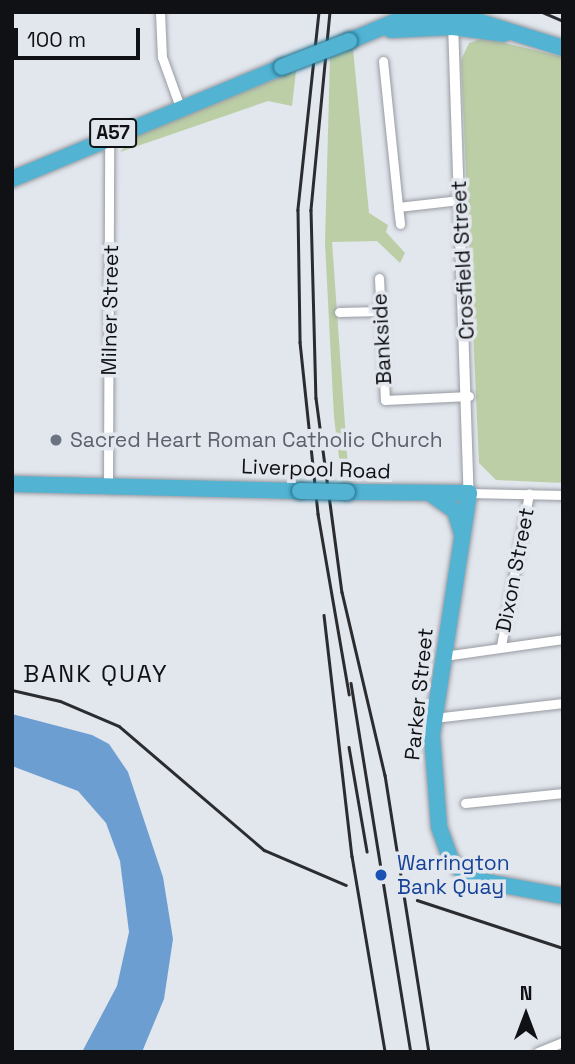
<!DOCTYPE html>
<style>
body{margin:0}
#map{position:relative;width:575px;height:1064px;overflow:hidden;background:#e2e6ed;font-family:"Space Grotesk",sans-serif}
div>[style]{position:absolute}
.green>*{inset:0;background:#bbcea6}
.water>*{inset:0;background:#6d9ed2}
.roads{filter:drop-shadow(0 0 2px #979ba1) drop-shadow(0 0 2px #979ba1)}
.minor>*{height:9px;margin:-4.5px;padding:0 4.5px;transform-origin:4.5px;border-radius:4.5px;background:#fff}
.tertiary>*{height:10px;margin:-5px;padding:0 5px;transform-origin:5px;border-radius:5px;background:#fff}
.trunk>*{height:16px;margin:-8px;padding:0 8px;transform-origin:8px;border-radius:8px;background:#53b3d3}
.rail>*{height:2.5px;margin:-1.25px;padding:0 1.25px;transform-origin:1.25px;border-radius:1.25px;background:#2a2c2f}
.bridges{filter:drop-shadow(0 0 2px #206e89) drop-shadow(0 0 2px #206e89)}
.trunk-bridge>*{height:16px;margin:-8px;padding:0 8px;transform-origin:8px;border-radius:8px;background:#53b3d3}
.dots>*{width:19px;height:19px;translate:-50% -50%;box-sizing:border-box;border:4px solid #e2e6ed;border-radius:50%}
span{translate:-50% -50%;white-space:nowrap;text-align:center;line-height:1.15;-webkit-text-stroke:7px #e2e6ed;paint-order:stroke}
.shield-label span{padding:2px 5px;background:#e2e6ed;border:2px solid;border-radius:5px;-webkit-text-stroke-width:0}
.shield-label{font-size:19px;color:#101114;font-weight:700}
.street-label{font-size:21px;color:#101114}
.worship-label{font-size:21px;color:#5b616d}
.left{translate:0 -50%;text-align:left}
.transit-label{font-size:21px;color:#164399}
.quarter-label{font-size:24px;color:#101114;letter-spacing:2px}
.frame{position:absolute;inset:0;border:14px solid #101114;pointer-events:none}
.north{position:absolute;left:491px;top:980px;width:70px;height:70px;-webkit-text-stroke:5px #e2e6ed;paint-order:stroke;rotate:0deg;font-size:19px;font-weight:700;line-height:28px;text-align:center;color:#101114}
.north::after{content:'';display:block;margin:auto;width:24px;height:32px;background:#101114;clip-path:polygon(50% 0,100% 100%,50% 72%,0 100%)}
.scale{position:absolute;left:14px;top:28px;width:126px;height:32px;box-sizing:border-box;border:4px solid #101114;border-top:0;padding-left:9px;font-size:21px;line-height:24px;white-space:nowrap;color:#101114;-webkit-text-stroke:5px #e2e6ed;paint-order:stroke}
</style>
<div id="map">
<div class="green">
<div style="clip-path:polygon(484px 38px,563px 57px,563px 483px,496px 480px,479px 463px,461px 60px,469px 43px)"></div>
<div style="clip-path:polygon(353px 49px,369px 213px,388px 225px,386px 232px,405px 253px,400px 263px,377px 241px,332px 242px,349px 481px,342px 481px,334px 417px,325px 243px,330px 58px)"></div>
<div style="clip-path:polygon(296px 71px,292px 106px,268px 101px,120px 152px,139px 132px)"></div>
</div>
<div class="water">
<div style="clip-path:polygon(12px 714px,92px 735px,109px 744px,128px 772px,163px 877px,173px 939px,164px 999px,142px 1052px,82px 1052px,117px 986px,129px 932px,120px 861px,106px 823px,78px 791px,12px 766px)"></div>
</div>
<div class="roads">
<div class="minor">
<div style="left:160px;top:12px;width:45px;rotate:87.5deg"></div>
<div style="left:162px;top:57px;width:53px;rotate:70.2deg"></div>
<div style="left:383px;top:61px;width:147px;rotate:84.1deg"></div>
<div style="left:398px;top:207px;width:62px;rotate:-6.4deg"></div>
<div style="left:398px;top:207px;width:17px;rotate:83deg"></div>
<div style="left:379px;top:278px;width:122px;rotate:87.2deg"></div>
<div style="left:385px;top:400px;width:84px;rotate:-2.7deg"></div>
<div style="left:339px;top:312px;width:42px;rotate:-1.4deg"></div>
<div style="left:108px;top:485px;width:348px;rotate:-89.8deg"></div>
<div style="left:469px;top:493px;width:94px;rotate:1.2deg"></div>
<div style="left:501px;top:646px;width:155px;rotate:-79.6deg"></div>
<div style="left:444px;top:656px;width:120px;rotate:-8.1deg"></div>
<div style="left:434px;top:718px;width:130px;rotate:-6.6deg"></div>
<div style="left:465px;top:803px;width:99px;rotate:-5.8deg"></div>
<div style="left:538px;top:1052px;width:27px;rotate:-22deg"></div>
</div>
<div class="tertiary">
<div style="left:453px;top:23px;width:470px;rotate:88.1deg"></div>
</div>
<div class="trunk">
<div style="left:391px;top:30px;width:62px;rotate:-2.8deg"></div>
<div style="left:453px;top:27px;width:51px;rotate:7.8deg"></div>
<div style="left:349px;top:41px;width:60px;rotate:-22.7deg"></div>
<div style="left:404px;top:18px;width:50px;rotate:-4.6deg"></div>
<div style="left:454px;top:14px;width:114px;rotate:17.3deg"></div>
<div style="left:12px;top:179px;width:292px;rotate:-22.5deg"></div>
<div style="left:12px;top:484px;width:288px;rotate:1.4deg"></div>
<div style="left:347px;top:492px;width:122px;rotate:0.5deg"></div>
<div style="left:469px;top:493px;width:245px;rotate:98.7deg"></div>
<div style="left:432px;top:735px;width:92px;rotate:85.6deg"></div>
<div style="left:439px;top:827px;width:35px;rotate:70deg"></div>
<div style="left:451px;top:860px;width:28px;rotate:44deg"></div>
<div style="left:471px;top:879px;width:94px;rotate:10.5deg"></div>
<div style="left:431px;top:494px;width:29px;rotate:35deg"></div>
<div style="left:455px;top:511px;width:21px;rotate:73deg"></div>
</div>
</div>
<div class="rail">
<div style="left:319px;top:12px;width:199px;rotate:96.1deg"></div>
<div style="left:298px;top:210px;width:132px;rotate:89.1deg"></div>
<div style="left:300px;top:342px;width:173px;rotate:84deg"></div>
<div style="left:318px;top:514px;width:183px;rotate:80.2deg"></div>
<div style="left:330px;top:12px;width:199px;rotate:95.5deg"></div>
<div style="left:311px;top:210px;width:188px;rotate:88.5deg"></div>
<div style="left:316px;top:398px;width:196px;rotate:82.4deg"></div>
<div style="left:342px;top:592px;width:188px;rotate:76.8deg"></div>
<div style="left:385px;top:775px;width:280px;rotate:81deg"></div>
<div style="left:542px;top:12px;width:23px;rotate:23deg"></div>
<div style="left:324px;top:615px;width:243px;rotate:83.4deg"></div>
<div style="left:352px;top:856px;width:199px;rotate:80.4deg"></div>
<div style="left:351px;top:683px;width:374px;rotate:80.8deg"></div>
<div style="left:12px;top:690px;width:49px;rotate:12.9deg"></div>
<div style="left:60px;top:701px;width:64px;rotate:23deg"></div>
<div style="left:119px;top:726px;width:191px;rotate:40.5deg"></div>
<div style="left:264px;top:850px;width:89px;rotate:23.1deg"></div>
<div style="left:349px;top:747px;width:106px;rotate:80.2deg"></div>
<div style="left:417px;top:900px;width:154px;rotate:18.2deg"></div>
</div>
<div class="bridges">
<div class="trunk-bridge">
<div style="left:282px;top:67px;width:72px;rotate:-21.2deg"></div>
<div style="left:300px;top:491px;width:47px;rotate:1.2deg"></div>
</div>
</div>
<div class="dots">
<div style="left:56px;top:440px;background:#6b7280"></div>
<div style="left:381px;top:875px;background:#1a4fb4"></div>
</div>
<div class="shield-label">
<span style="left:113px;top:133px">A57</span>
</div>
<div class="street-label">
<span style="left:463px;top:260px;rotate:-93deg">Crosfield Street</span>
<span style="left:110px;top:310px;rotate:-89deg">Milner Street</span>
<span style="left:382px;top:339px;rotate:-93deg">Bankside</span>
<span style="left:316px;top:469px;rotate:2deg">Liverpool Road</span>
<span style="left:515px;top:570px;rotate:-79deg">Dixon Street</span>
<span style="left:419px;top:694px;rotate:-84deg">Parker Street</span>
</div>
<div class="worship-label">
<span class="left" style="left:70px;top:440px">Sacred Heart Roman Catholic Church</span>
</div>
<div class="transit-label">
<span class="left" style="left:397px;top:875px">Warrington<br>Bank Quay</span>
</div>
<div class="quarter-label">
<span style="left:96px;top:674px">BANK QUAY</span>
</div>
<div class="frame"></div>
<div class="north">N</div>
<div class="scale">100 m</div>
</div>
